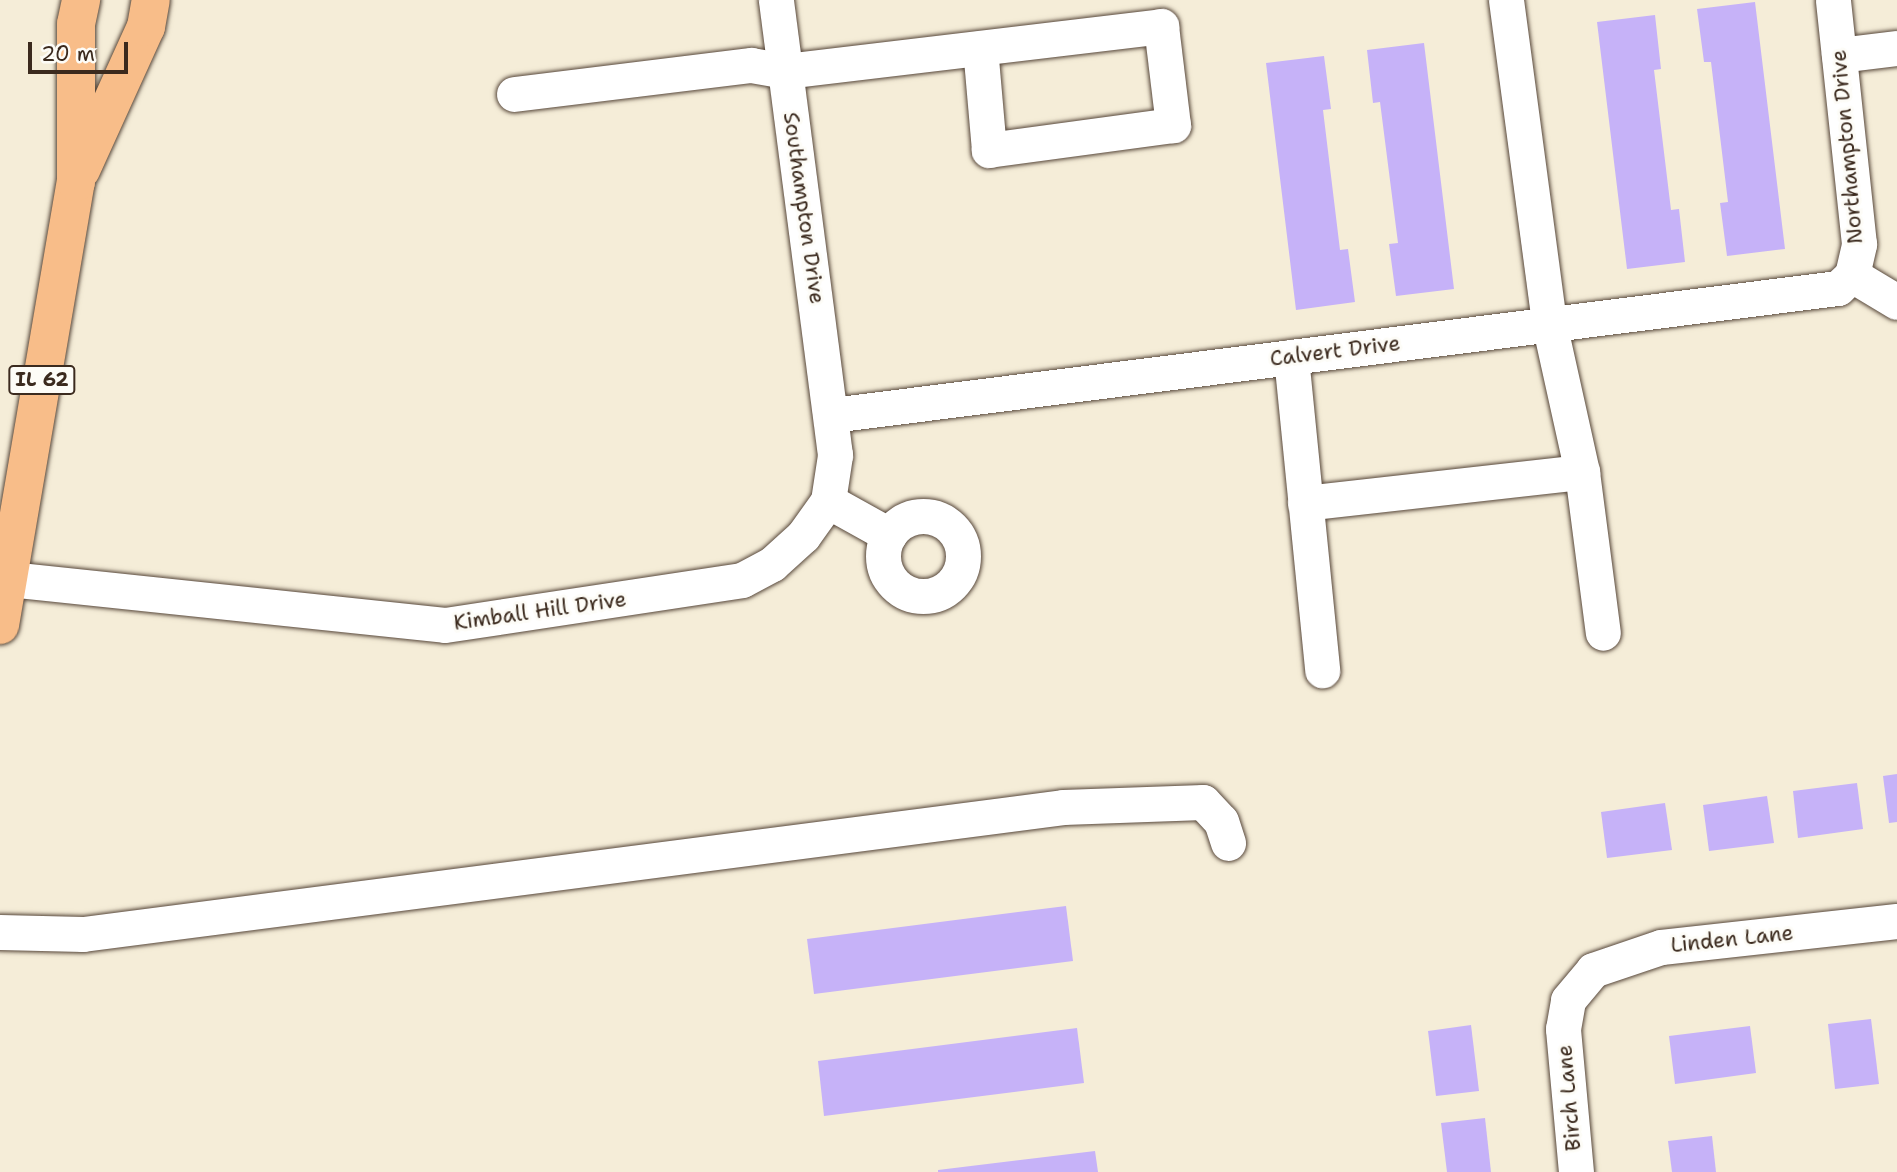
<!DOCTYPE html>
<style>
body{margin:0}
#map{position:relative;width:1897px;height:1172px;overflow:hidden;background:#f5edd8;font-family:"Shantell Sans",sans-serif}
div>[style]{position:absolute}
.building>*{inset:0;background:#c6b2f8}
.roads{filter:drop-shadow(0 0 2px #57473a) drop-shadow(0 0 2px #57473a)}
.minor>*{height:35px;margin:-17.5px;padding:0 17.5px;transform-origin:17.5px;border-radius:17.5px;background:#fff}
.minor>.ring{margin:-17.5px;padding:0;box-sizing:content-box;background:none;border:35px solid #fff;border-radius:50%}
.major>*{height:38px;margin:-19px;padding:0 19px;transform-origin:19px;border-radius:19px;background:#f8bd89}
span{translate:-50% -50%;white-space:nowrap;text-align:center;line-height:1.15;-webkit-text-stroke:6px #fdfcf7;paint-order:stroke}
.shield-label span{padding:2px 5px;background:#fdfcf7;border:2px solid;border-radius:5px;-webkit-text-stroke-width:0}
.shield-label{font-size:19px;color:#3b2a1e;font-weight:700}
.street-label{font-size:21px;color:#3b2a1e}
.scale{position:absolute;left:28px;top:42px;width:100px;height:32px;box-sizing:border-box;border:4px solid #3b2a1e;border-top:0;padding-left:9px;font-size:21px;line-height:24px;white-space:nowrap;color:#3b2a1e;-webkit-text-stroke:5px #fdfcf7;paint-order:stroke}
</style>
<div id="map">
<div class="building">
<div style="clip-path:polygon(1755px 2px,1785px 249px,1727px 256px,1720px 203px,1728px 202px,1711px 62px,1704px 62px,1697px 9px)"></div>
<div style="clip-path:polygon(1655px 15px,1661px 69px,1654px 70px,1671px 210px,1679px 209px,1685px 262px,1627px 269px,1597px 22px)"></div>
<div style="clip-path:polygon(1424px 43px,1454px 289px,1396px 296px,1389px 244px,1398px 243px,1380px 102px,1373px 103px,1367px 50px)"></div>
<div style="clip-path:polygon(1324px 56px,1331px 109px,1323px 110px,1340px 250px,1348px 249px,1355px 302px,1296px 310px,1266px 63px)"></div>
<div style="clip-path:polygon(1897px 774px,1897px 822px,1889px 823px,1883px 776px)"></div>
<div style="clip-path:polygon(1857px 783px,1863px 829px,1798px 838px,1793px 791px)"></div>
<div style="clip-path:polygon(1767px 796px,1774px 843px,1709px 851px,1703px 805px)"></div>
<div style="clip-path:polygon(1665px 803px,1672px 850px,1607px 858px,1601px 812px)"></div>
<div style="clip-path:polygon(1066px 906px,1073px 961px,814px 994px,807px 939px)"></div>
<div style="clip-path:polygon(1871px 1019px,1879px 1084px,1835px 1089px,1828px 1024px)"></div>
<div style="clip-path:polygon(1471px 1025px,1479px 1091px,1436px 1096px,1428px 1031px)"></div>
<div style="clip-path:polygon(1750px 1026px,1756px 1073px,1675px 1084px,1669px 1036px)"></div>
<div style="clip-path:polygon(1077px 1028px,1084px 1083px,824px 1116px,818px 1061px)"></div>
<div style="clip-path:polygon(1485px 1118px,1491px 1172px,1447px 1172px,1441px 1123px)"></div>
<div style="clip-path:polygon(1712px 1136px,1716px 1172px,1672px 1172px,1668px 1141px)"></div>
<div style="clip-path:polygon(1095px 1151px,1098px 1172px,938px 1172px,938px 1170px)"></div>
</div>
<div class="roads">
<div class="minor">
<div style="left:1506px;top:0;width:326px;rotate:82.4deg"></div>
<div style="left:1549px;top:323px;width:153px;rotate:77.5deg"></div>
<div style="left:1582px;top:472px;width:162px;rotate:82.6deg"></div>
<div style="left:1839px;top:55px;width:58px;rotate:-6.9deg"></div>
<div style="left:514px;top:94px;width:239px;rotate:-7deg"></div>
<div style="left:751px;top:65px;width:35px;rotate:10deg"></div>
<div style="left:785px;top:71px;width:379px;rotate:-6.8deg"></div>
<div style="left:1161px;top:26px;width:100px;rotate:83.1deg"></div>
<div style="left:1173px;top:125px;width:186px;rotate:172.3deg"></div>
<div style="left:989px;top:150px;width:102px;rotate:-95deg"></div>
<div style="left:1852px;top:275px;width:52px;rotate:31deg"></div>
<div style="left:1291px;top:357px;width:315px;rotate:84.3deg"></div>
<div style="left:832px;top:415px;width:1014px;rotate:-7.2deg"></div>
<div style="left:1838px;top:288px;width:19px;rotate:-43deg"></div>
<div style="left:1852px;top:275px;width:32px;rotate:-77deg"></div>
<div style="left:1859px;top:244px;width:245px;rotate:-96.1deg"></div>
<div style="left:828px;top:501px;width:70px;rotate:29.1deg"></div>
<div style="left:1305px;top:503px;width:279px;rotate:-6.4deg"></div>
<div class="ring" style="left:883px;top:516px;width:45px;height:45px"></div>
<div style="left:9px;top:579px;width:438px;rotate:6deg"></div>
<div style="left:445px;top:625px;width:300px;rotate:-8.6deg"></div>
<div style="left:742px;top:580px;width:34px;rotate:-28deg"></div>
<div style="left:772px;top:564px;width:42px;rotate:-42.1deg"></div>
<div style="left:803px;top:536px;width:43px;rotate:-54.5deg"></div>
<div style="left:828px;top:501px;width:47px;rotate:-81.3deg"></div>
<div style="left:835px;top:455px;width:459px;rotate:-97.4deg"></div>
<div style="left:0;top:932px;width:83px;rotate:1.4deg"></div>
<div style="left:83px;top:934px;width:988px;rotate:-7.38deg"></div>
<div style="left:1063px;top:807px;width:140px;rotate:-2deg"></div>
<div style="left:1203px;top:802px;width:26px;rotate:47deg"></div>
<div style="left:1221px;top:821px;width:23px;rotate:72deg"></div>
<div style="left:1576px;top:1172px;width:144px;rotate:-95.2deg"></div>
<div style="left:1563px;top:1029px;width:29px;rotate:-80deg"></div>
<div style="left:1568px;top:1000px;width:39px;rotate:-50deg"></div>
<div style="left:1593px;top:970px;width:72px;rotate:-18.7deg"></div>
<div style="left:1661px;top:947px;width:237px;rotate:-6.3deg"></div>
</div>
<div class="major">
<div style="left:81px;top:170px;width:157px;rotate:-65.6deg"></div>
<div style="left:146px;top:27px;width:27px;rotate:-80deg"></div>
<div style="left:0;top:625px;width:449px;rotate:-80.3deg"></div>
<div style="left:76px;top:182px;width:158px;rotate:-90deg"></div>
<div style="left:76px;top:24px;width:25px;rotate:-78deg"></div>
</div>
</div>
<div class="shield-label">
<span style="left:42px;top:380px">IL 62</span>
</div>
<div class="street-label">
<span style="left:1847px;top:147px;rotate:-95deg">Northampton Drive</span>
<span style="left:804px;top:208px;rotate:82deg">Southampton Drive</span>
<span style="left:1335px;top:351px;rotate:-7deg">Calvert Drive</span>
<span style="left:540px;top:611px;rotate:-8deg">Kimball Hill Drive</span>
<span style="left:1732px;top:939px;rotate:-6deg">Linden Lane</span>
<span style="left:1569px;top:1098px;rotate:-95deg">Birch Lane</span>
</div>
<div class="scale">20 m</div>
</div>
